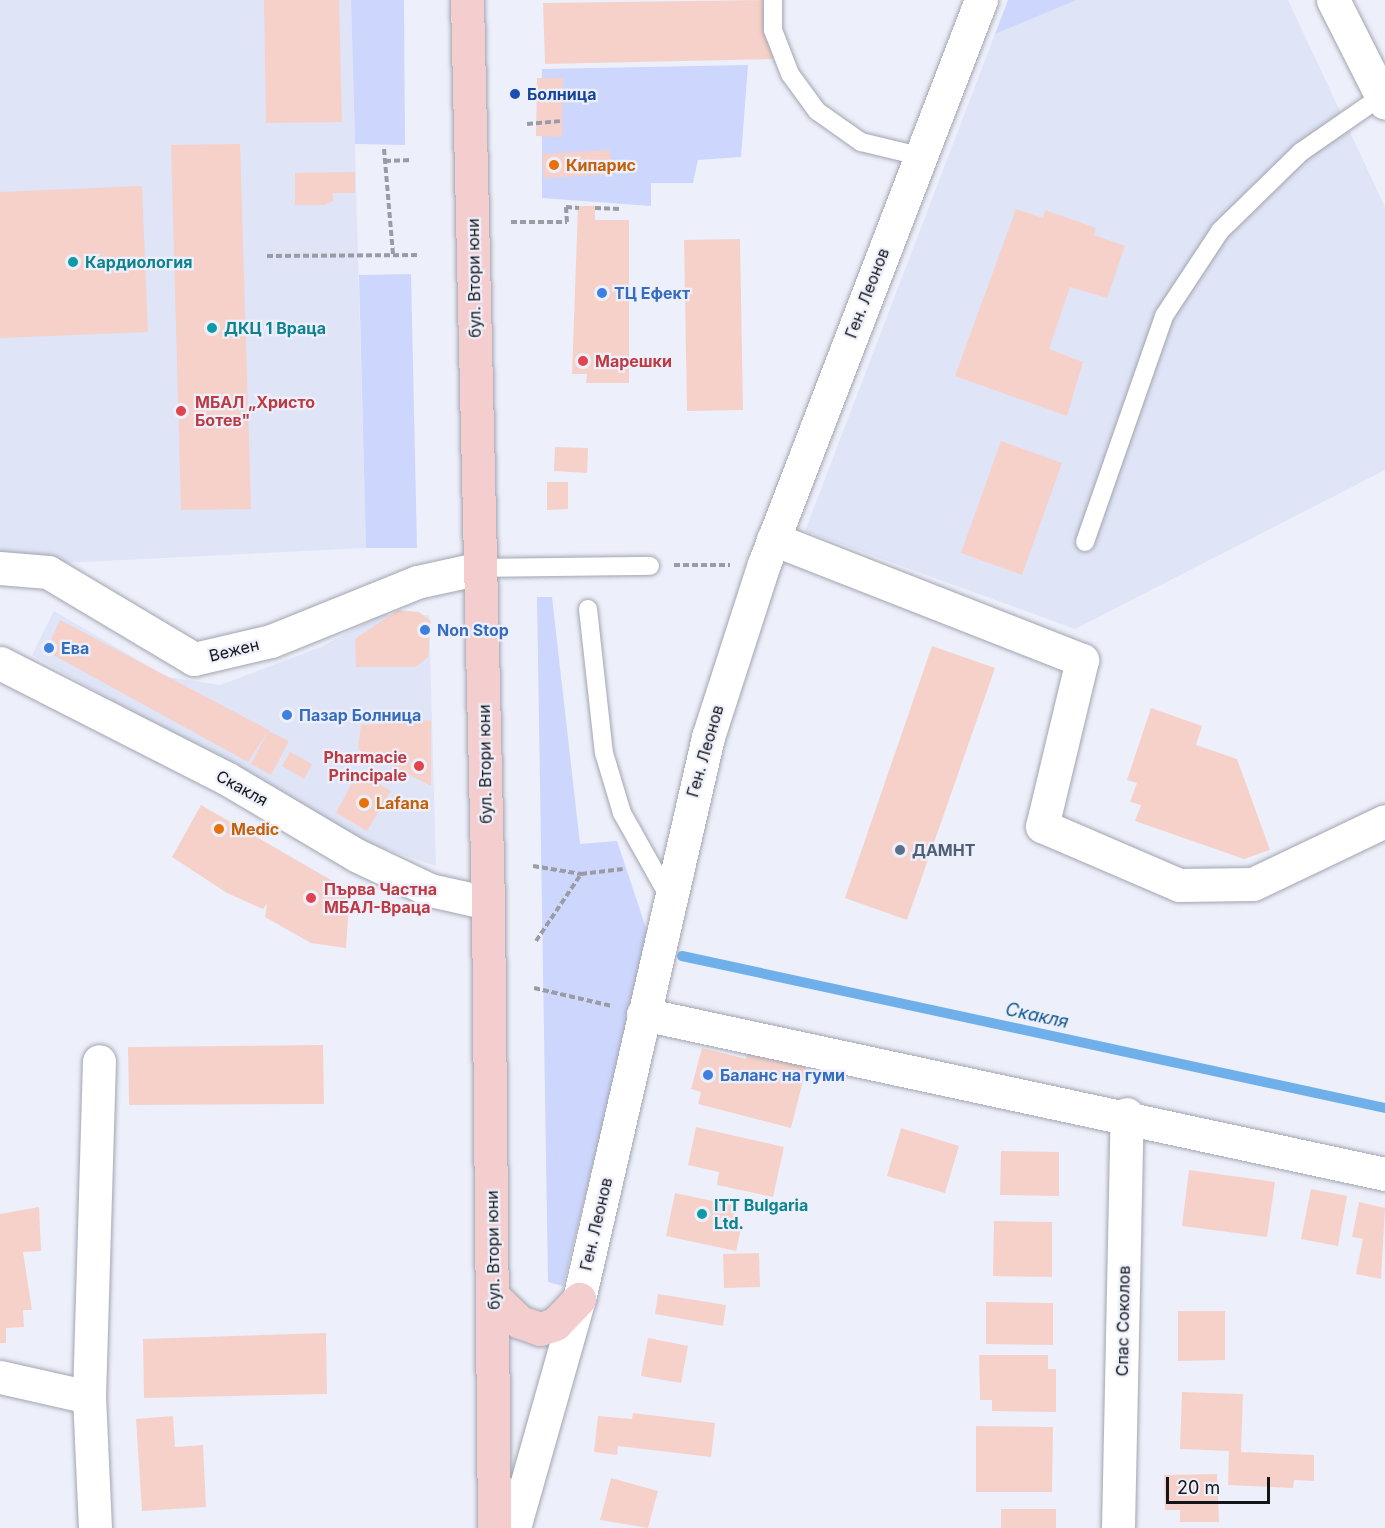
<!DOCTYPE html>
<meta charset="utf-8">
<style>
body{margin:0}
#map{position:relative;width:1385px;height:1528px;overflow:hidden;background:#edf0fb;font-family:Inter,sans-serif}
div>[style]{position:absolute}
.built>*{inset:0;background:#dfe4f6}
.green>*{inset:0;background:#cdd6fd}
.stream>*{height:10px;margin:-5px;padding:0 5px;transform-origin:5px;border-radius:5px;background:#6fb0ea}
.building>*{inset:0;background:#f6d1ca}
.path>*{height:4px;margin-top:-2px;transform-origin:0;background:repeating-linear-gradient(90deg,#9a9ca4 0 6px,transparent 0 9px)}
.roads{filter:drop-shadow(0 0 2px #a2a5af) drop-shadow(0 0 2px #a2a5af)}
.lane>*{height:18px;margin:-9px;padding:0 9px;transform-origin:9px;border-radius:9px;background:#fff}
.street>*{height:33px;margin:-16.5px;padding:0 16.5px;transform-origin:16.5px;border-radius:16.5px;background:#fff}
.secondary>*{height:33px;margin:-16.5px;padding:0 16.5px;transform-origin:16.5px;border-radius:16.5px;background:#f4cecf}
.dots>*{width:16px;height:16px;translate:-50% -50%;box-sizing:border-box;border:3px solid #edf0fb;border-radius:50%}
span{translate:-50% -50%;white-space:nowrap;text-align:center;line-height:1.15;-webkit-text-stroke:4.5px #edf0fb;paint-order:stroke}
.transit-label{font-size:16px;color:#164399;font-weight:700}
.left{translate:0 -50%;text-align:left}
.food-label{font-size:16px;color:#c56008;font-weight:700}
.culture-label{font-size:16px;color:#0d838f;font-weight:700}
.street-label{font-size:16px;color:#141519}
.shop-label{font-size:16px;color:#366cbe;font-weight:700}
.health-label{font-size:16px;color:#be3a42;font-weight:700}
.right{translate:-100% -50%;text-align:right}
.service-label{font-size:16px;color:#4e5e75;font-weight:700}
.water-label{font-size:18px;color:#0d578d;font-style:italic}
.scale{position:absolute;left:1166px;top:1477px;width:104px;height:27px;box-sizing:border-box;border:3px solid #141519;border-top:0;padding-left:8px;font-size:18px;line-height:21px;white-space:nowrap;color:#141519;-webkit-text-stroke:4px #edf0fb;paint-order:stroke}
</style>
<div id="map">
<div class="built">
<div style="clip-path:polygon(0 0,351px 0,366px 548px,0 566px)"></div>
<div style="clip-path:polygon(1077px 0,1288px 0,1385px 207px,1385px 470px,1075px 629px,805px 531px,995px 34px)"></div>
<div style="clip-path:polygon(54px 611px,167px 677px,220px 685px,321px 647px,381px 615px,429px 615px,436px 866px,356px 839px,32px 655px)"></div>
</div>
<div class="green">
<div style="clip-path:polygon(351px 0,404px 0,405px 145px,355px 144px)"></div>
<div style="clip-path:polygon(1008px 0,1077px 0,995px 34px)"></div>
<div style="clip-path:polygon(748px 65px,741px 157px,698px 160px,693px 183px,651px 183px,651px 206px,542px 198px,542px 69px)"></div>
<div style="clip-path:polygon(411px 274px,417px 548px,366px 548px,359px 275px)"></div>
<div style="clip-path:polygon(537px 597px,552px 597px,580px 844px,617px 841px,649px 937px,563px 1286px,548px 1282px)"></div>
</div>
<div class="stream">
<div style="left:682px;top:956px;width:719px;rotate:12.2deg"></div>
</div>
<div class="building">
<div style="clip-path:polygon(264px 0,339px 0,342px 122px,266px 123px)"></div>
<div style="clip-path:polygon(771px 0,773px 59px,545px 64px,543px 3px)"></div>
<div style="clip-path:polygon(537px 78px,563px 78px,562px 137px,536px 136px)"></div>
<div style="clip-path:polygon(240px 144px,251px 509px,181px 510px,171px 145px)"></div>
<div style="clip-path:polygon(610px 150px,612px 174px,544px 178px,542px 154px)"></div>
<div style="clip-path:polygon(355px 172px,355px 193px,333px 193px,333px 201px,324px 205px,295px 205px,295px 173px)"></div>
<div style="clip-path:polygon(142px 186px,148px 332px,0 338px,0 192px)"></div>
<div style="clip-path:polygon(578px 206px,595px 206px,595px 220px,629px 220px,629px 383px,586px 383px,587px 374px,572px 374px)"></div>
<div style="clip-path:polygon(1016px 209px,1043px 218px,1045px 210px,1096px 228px,1094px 235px,1125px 246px,1107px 298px,1070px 287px,1049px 349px,1083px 362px,1067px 416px,955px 376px)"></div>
<div style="clip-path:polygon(740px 239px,743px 410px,687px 411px,684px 240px)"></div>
<div style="clip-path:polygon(1001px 441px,1062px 463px,1022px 575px,961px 553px)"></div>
<div style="clip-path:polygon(555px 447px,588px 448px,587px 473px,554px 471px)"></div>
<div style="clip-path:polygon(547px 482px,568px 482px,568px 509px,547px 510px)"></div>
<div style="clip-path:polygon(398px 610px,419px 612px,431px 621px,428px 657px,416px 667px,356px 667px,355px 639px)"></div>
<div style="clip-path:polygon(60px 620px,269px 730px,248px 762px,46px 651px)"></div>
<div style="clip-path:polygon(932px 646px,995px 668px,907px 920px,845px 898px)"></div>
<div style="clip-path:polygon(1151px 708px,1202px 726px,1196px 745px,1237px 759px,1270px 850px,1244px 859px,1135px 821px,1141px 805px,1130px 802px,1137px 783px,1127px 780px)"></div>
<div style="clip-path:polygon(431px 720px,431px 786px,358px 749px,361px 725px)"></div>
<div style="clip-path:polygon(268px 731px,289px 741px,271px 775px,251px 764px)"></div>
<div style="clip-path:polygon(290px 752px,312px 764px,304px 779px,282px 766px)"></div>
<div style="clip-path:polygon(358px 772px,391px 791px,367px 831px,336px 813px)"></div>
<div style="clip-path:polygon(201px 805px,350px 891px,346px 948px,311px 943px,265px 917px,267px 904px,263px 909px,227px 893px,172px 857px)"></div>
<div style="clip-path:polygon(323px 1045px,324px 1104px,129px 1105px,128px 1047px)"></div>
<div style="clip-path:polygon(702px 1048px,746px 1059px,748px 1050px,807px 1065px,791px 1128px,698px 1104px,701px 1092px,691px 1089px)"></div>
<div style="clip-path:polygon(696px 1127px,784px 1147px,773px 1197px,717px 1185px,719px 1172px,688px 1165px)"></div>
<div style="clip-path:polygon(901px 1128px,959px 1146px,945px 1193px,887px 1176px)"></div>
<div style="clip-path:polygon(1001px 1151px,1059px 1152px,1059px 1196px,1000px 1195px)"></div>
<div style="clip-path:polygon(1189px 1170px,1275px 1182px,1267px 1237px,1182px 1226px)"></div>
<div style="clip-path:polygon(1311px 1189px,1347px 1196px,1338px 1246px,1301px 1239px)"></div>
<div style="clip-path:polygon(675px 1193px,736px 1206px,732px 1222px,742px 1224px,736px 1251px,666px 1236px)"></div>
<div style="clip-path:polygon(1359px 1202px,1385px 1208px,1381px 1279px,1356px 1274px,1363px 1239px,1352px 1237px)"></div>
<div style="clip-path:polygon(39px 1207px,41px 1251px,23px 1252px,32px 1310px,23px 1310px,24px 1327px,6px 1328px,6px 1343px,0 1343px,0 1214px)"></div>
<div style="clip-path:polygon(994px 1221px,1052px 1222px,1052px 1277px,993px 1276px)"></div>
<div style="clip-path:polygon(759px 1253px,760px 1287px,724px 1288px,723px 1254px)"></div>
<div style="clip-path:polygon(658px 1294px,726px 1305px,723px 1326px,655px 1314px)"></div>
<div style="clip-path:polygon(986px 1302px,1053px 1303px,1053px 1345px,986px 1344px)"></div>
<div style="clip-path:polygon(1178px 1311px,1225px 1311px,1225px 1360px,1178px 1361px)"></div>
<div style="clip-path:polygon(326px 1333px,327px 1394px,144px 1398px,143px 1339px)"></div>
<div style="clip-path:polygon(648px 1338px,688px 1346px,681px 1383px,641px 1376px)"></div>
<div style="clip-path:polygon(979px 1355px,1048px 1355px,1048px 1369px,1056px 1369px,1056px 1412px,992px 1411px,992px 1400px,980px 1400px)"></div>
<div style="clip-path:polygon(1182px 1392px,1243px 1394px,1241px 1452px,1314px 1455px,1314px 1481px,1294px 1480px,1293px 1488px,1228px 1485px,1229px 1451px,1180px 1449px)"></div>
<div style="clip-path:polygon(633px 1413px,715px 1423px,711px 1457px,618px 1446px,617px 1455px,594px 1452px,598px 1416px,632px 1419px)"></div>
<div style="clip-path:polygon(173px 1416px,175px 1447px,203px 1445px,206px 1507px,142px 1511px,136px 1419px)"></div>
<div style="clip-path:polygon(976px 1426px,1053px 1427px,1052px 1492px,976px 1492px)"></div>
<div style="clip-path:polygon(1217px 1474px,1219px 1522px,1180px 1522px,1180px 1510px,1165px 1510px,1164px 1475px)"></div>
<div style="clip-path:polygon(611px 1478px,658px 1491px,648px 1528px,600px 1520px)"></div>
<div style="clip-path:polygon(1001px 1509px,1056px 1509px,1056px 1528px,1001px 1528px)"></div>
</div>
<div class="path">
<div style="left:527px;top:124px;width:33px;rotate:-5deg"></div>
<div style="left:384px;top:149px;width:106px;rotate:85.1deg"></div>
<div style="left:385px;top:161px;width:27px;rotate:-2deg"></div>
<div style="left:595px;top:208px;width:26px;rotate:2deg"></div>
<div style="left:511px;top:222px;width:56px"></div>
<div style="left:567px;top:222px;width:15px;rotate:-94deg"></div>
<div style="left:566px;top:207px;width:13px;rotate:4deg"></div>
<div style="left:267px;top:256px;width:153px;rotate:-0.4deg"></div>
<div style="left:674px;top:565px;width:56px"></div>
<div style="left:533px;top:866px;width:49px;rotate:9.5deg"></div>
<div style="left:536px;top:941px;width:81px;rotate:-56.1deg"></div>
<div style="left:581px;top:874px;width:42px;rotate:-6.8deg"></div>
<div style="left:534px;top:988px;width:80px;rotate:13deg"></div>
</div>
<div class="roads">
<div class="lane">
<div style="left:773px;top:0;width:30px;rotate:90deg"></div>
<div style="left:773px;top:30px;width:47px;rotate:68.9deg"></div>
<div style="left:790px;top:74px;width:46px;rotate:53.9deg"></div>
<div style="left:817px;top:111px;width:54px;rotate:35.2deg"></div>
<div style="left:861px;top:142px;width:60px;rotate:13.6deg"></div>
<div style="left:1085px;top:542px;width:239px;rotate:-70.7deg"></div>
<div style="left:1164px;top:316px;width:102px;rotate:-56.6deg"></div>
<div style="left:1220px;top:231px;width:113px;rotate:-44.3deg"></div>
<div style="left:1301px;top:152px;width:98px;rotate:-34.7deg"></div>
<div style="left:481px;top:568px;width:169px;rotate:-0.7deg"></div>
<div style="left:588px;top:609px;width:145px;rotate:83.7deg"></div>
<div style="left:604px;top:753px;width:63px;rotate:73.3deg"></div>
<div style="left:622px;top:813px;width:94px;rotate:60.7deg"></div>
</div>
<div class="street">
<div style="left:1333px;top:0;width:115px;rotate:63.2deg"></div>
<div style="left:773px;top:539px;width:332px;rotate:21.4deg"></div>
<div style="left:1082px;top:660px;width:171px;rotate:103.5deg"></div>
<div style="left:1042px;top:826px;width:149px;rotate:23.3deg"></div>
<div style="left:1179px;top:885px;width:74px;rotate:-0.8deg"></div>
<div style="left:1253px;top:884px;width:146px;rotate:-25.5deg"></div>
<div style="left:0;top:568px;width:48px;rotate:4.8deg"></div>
<div style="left:48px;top:572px;width:170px;rotate:30.8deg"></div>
<div style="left:194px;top:659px;width:79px;rotate:-13.2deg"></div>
<div style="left:271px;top:641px;width:157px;rotate:-22deg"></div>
<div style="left:417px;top:582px;width:66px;rotate:-12.3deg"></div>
<div style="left:0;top:663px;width:254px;rotate:27deg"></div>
<div style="left:226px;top:778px;width:151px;rotate:30.6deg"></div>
<div style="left:356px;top:855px;width:82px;rotate:25.3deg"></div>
<div style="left:430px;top:890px;width:59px;rotate:12.6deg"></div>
<div style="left:643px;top:1014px;width:759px;rotate:12.17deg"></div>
<div style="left:0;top:1377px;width:91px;rotate:12.7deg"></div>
<div style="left:95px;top:1528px;width:131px;rotate:-92.6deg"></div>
<div style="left:89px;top:1397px;width:336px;rotate:-88.3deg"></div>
<div style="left:514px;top:1528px;width:238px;rotate:-74.2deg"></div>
<div style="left:579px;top:1299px;width:577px;rotate:-77.07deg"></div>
<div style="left:708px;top:737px;width:182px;rotate:-72.1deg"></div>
<div style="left:764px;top:564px;width:604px;rotate:-68.96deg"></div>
<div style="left:1118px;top:1528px;width:414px;rotate:-88.8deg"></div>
</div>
<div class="secondary">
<div style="left:467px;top:0;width:903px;rotate:88.67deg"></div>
<div style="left:488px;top:903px;width:625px;rotate:89.45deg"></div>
<div style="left:494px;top:1297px;width:36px;rotate:44deg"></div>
<div style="left:520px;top:1322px;width:21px;rotate:19deg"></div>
<div style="left:540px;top:1329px;width:16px;rotate:-18deg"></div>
<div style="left:555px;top:1324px;width:35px;rotate:-46deg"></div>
</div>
</div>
<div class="dots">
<div style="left:515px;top:94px;background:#1a4fb4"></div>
<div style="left:554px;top:165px;background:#e8710a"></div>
<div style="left:73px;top:262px;background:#0f9aa8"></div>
<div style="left:602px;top:293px;background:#3f7fe0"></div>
<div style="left:212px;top:328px;background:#0f9aa8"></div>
<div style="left:583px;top:361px;background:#e0444e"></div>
<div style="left:181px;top:411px;background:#e0444e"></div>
<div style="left:425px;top:630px;background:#3f7fe0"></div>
<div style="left:49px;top:648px;background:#3f7fe0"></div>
<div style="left:287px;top:715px;background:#3f7fe0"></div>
<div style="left:419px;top:766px;background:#e0444e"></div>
<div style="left:364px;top:803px;background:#e8710a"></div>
<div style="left:219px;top:829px;background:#e8710a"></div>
<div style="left:900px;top:850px;background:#5c6f8a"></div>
<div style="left:311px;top:898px;background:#e0444e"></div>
<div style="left:708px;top:1075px;background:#3f7fe0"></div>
<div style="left:702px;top:1214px;background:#0f9aa8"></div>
</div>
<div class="transit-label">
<span class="left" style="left:527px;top:94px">Болница</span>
</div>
<div class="food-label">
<span class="left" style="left:566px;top:165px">Кипарис</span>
<span class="left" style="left:376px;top:803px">Lafana</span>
<span class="left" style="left:231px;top:829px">Medic</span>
</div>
<div class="culture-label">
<span class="left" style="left:85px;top:262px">Кардиология</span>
<span class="left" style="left:224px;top:328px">ДКЦ 1 Враца</span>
<span class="left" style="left:714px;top:1214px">ITT Bulgaria<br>Ltd.</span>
</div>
<div class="street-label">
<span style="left:474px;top:278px;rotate:-91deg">бул. Втори юни</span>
<span style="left:867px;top:293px;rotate:-69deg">Ген. Леонов</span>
<span style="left:234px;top:650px;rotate:-14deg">Вежен</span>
<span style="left:705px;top:751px;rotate:-74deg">Ген. Леонов</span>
<span style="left:485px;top:764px;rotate:-91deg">бул. Втори юни</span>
<span style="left:242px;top:788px;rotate:29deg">Скакля</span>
<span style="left:596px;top:1224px;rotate:-77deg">Ген. Леонов</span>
<span style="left:493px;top:1250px;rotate:-91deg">бул. Втори юни</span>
<span style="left:1123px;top:1321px;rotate:-89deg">Спас Соколов</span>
</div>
<div class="shop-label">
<span class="left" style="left:614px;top:293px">ТЦ Ефект</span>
<span class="left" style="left:437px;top:630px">Non Stop</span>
<span class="left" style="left:61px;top:648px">Ева</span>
<span class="left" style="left:299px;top:715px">Пазар Болница</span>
<span class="left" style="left:720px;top:1075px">Баланс на гуми</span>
</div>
<div class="health-label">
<span class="left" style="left:595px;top:361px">Марешки</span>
<span class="left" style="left:195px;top:411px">МБАЛ „Христо<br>Ботев"</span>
<span class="right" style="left:407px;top:766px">Pharmacie<br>Principale</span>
<span class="left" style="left:324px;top:898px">Първа Частна<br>МБАЛ-Враца</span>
</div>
<div class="service-label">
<span class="left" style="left:912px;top:850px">ДАМНТ</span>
</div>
<div class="water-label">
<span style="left:1037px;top:1016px;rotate:12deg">Скакля</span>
</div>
<div class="scale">20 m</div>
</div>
